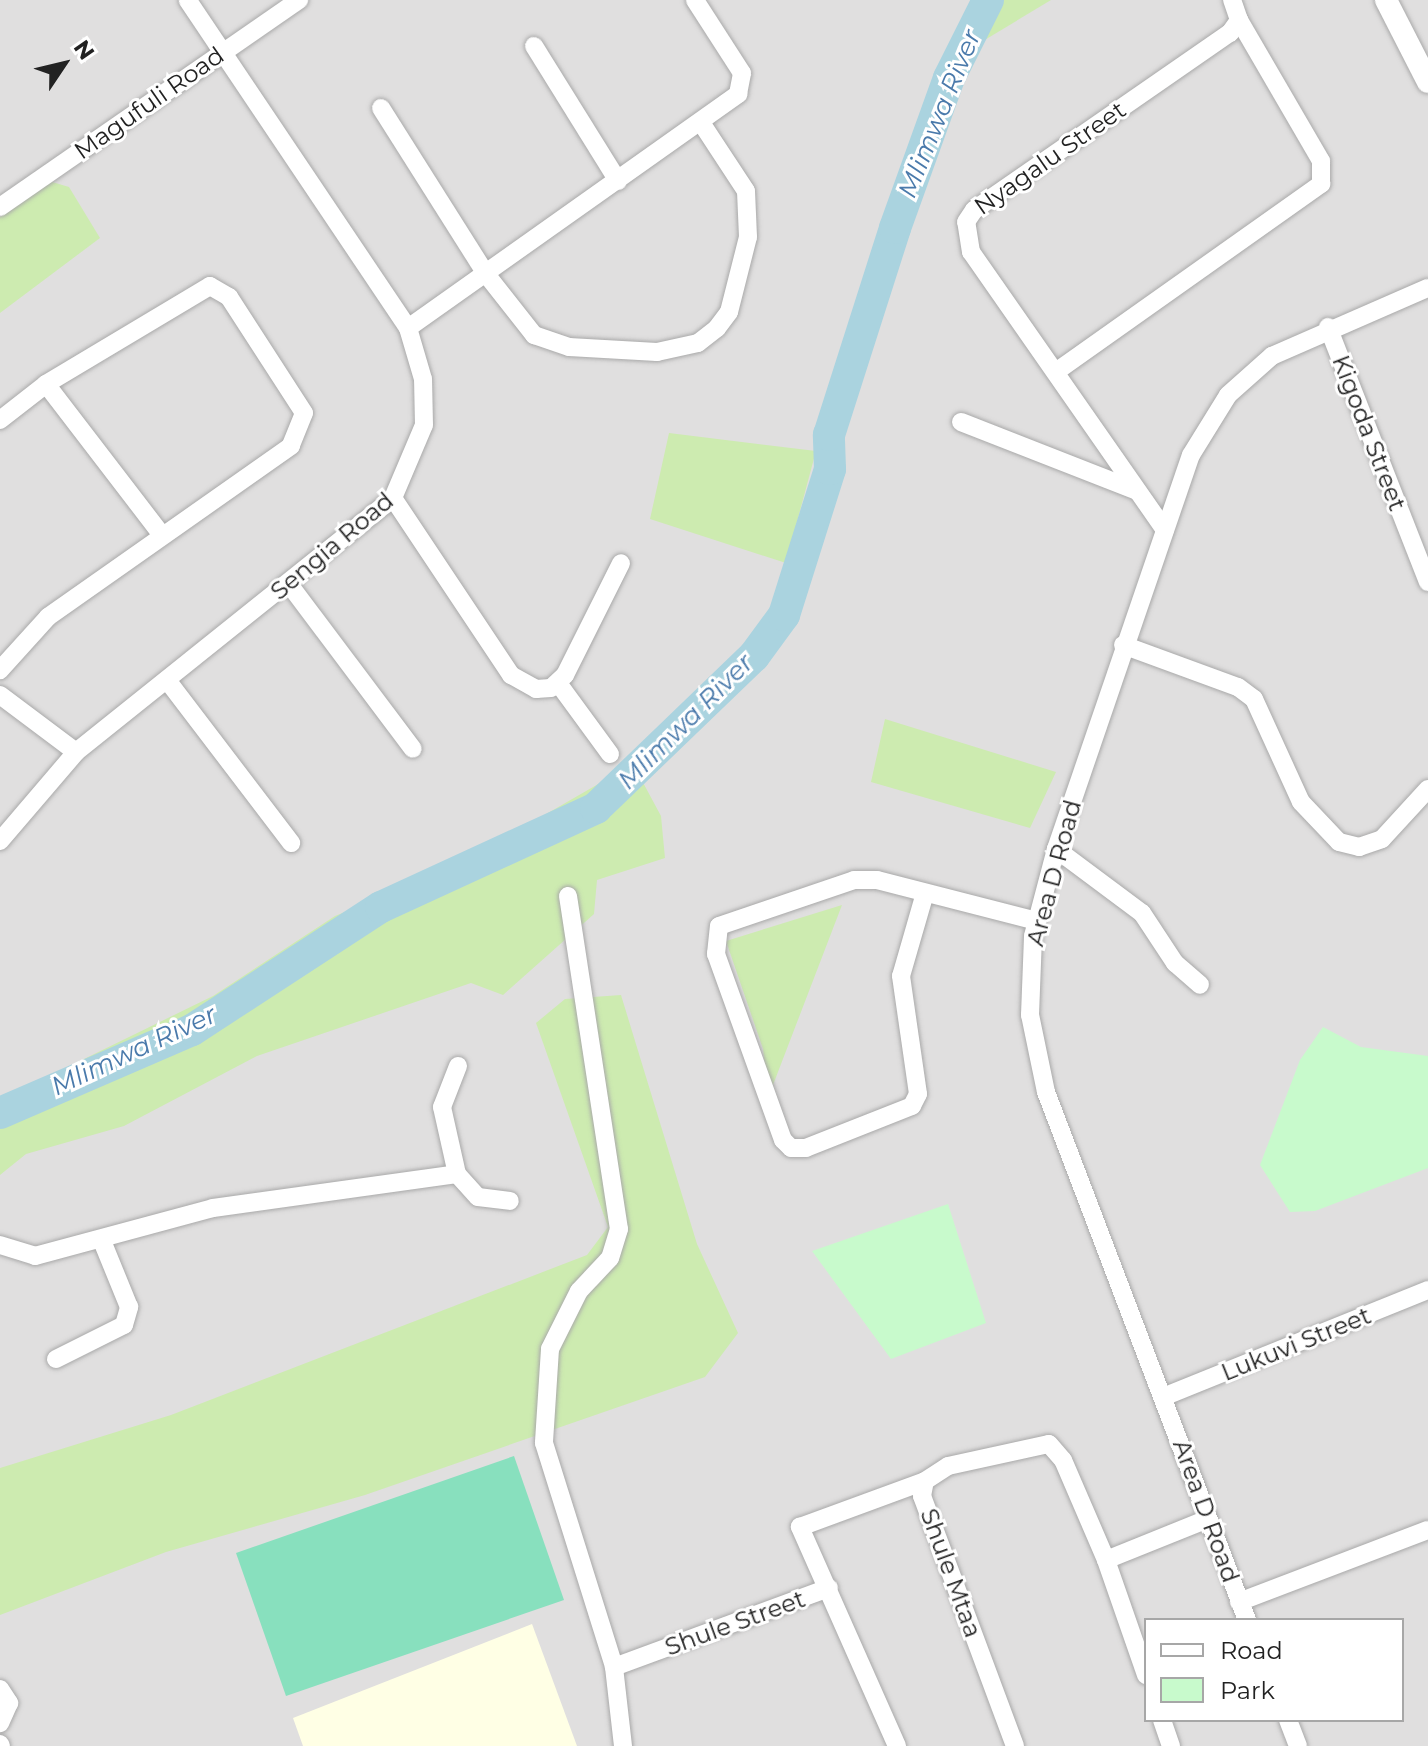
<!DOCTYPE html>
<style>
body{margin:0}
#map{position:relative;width:1428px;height:1746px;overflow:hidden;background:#f2efe9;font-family:Montserrat,sans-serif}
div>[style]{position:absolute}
.residential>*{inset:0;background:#e0dfdf}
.education>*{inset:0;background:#ffffe5}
.grass>*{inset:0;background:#cdebb0}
.park>*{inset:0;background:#c8facc}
.pitch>*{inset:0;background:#88e0be}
.river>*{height:32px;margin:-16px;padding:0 16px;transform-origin:16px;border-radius:16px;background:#aad3df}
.roads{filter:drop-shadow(0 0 2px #a9a9a9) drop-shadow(0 0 2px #a9a9a9)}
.minor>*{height:18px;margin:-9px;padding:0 9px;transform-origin:9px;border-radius:9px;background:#fff}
.tertiary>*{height:22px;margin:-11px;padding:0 11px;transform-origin:11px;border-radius:11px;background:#fff}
span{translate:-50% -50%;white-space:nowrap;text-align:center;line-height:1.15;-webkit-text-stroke:6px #fff;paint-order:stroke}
.street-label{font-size:24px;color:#222}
.water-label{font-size:26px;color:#4a7aab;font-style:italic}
.legend{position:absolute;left:1144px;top:1618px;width:260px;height:104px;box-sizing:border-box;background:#fff;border:2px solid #a7a7a7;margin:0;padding:10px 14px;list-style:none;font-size:24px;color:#222}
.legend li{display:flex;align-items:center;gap:16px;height:40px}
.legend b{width:40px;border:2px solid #a7a7a7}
.north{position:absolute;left:24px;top:24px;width:80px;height:80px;-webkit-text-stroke:6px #fff;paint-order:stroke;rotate:55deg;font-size:22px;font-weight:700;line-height:32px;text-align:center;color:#222}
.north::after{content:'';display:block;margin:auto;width:28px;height:36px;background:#222;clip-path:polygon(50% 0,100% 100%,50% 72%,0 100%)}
</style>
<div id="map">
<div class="residential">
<div style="clip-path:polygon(evenodd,0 0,1428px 0,1428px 1746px,0 1746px,0 0,1146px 1620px,1402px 1620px,1402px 1720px,1146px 1720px,1146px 1620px)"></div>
</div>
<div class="education">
<div style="clip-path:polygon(532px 1624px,577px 1746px,303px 1746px,293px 1718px)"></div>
</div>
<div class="grass">
<div style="clip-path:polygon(1001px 0,1051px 0,978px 44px)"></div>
<div style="clip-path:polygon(49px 181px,69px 187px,100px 238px,0 313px,0 217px)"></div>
<div style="clip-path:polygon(669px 433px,816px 451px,786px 563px,650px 519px)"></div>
<div style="clip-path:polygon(885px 719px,1056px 772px,1030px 828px,871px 782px)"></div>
<div style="clip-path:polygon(626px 768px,640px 777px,661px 816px,665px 858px,597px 880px,594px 914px,503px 995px,471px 983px,257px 1056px,124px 1126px,26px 1154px,0 1175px,0 1100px,213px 996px,335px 916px,449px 870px)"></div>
<div style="clip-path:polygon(842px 905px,768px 1098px,763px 1049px,726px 941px)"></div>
<div style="clip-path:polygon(621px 995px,697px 1244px,738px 1333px,705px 1377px,365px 1495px,166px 1552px,0 1615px,0 1468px,171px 1415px,587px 1255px,608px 1227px,536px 1023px,565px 999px)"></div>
</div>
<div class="park">
<div style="clip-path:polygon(1323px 1027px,1361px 1047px,1428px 1056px,1428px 1168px,1315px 1211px,1290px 1212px,1260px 1165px,1300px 1060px)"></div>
<div style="clip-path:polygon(948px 1204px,986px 1323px,891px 1359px,812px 1251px)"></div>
</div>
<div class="pitch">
<div style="clip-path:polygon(514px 1456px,564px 1600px,286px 1696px,236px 1553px)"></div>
</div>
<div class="river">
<div style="left:0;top:1113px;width:209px;rotate:-23.4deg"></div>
<div style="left:192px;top:1030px;width:225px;rotate:-33.1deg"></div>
<div style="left:381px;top:907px;width:237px;rotate:-24.7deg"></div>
<div style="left:596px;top:808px;width:219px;rotate:-43.9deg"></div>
<div style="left:754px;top:656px;width:51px;rotate:-53.8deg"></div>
<div style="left:784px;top:615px;width:153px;rotate:-72.5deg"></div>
<div style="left:830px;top:469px;width:34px;rotate:-92deg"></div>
<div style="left:829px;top:435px;width:217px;rotate:-72.3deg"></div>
<div style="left:895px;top:228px;width:159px;rotate:-70.2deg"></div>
<div style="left:949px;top:78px;width:87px;rotate:-63.4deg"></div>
</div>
<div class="roads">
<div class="minor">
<div style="left:534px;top:46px;width:159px;rotate:58.1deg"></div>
<div style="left:381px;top:108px;width:196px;rotate:57.7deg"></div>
<div style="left:486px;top:274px;width:78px;rotate:51.8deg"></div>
<div style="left:534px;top:335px;width:37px;rotate:19deg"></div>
<div style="left:569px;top:347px;width:88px;rotate:3.3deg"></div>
<div style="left:657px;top:352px;width:42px;rotate:-12.4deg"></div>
<div style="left:698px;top:343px;width:24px;rotate:-38deg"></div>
<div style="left:717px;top:328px;width:20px;rotate:-53deg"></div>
<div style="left:729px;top:312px;width:77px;rotate:-75.8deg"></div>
<div style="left:748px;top:237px;width:46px;rotate:-92.5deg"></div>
<div style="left:746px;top:191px;width:80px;rotate:-123.3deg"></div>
<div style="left:0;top:207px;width:364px;rotate:-34.7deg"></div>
<div style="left:1328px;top:327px;width:274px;rotate:68.6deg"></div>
<div style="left:408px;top:328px;width:405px;rotate:-35.3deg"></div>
<div style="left:738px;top:94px;width:21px;rotate:-79deg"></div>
<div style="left:742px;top:73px;width:87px;rotate:-122.8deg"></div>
<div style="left:1057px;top:371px;width:324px;rotate:-35.3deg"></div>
<div style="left:1321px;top:184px;width:23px;rotate:-90deg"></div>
<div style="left:1321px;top:161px;width:163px;rotate:-120.2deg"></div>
<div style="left:46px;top:384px;width:189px;rotate:52.5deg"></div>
<div style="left:0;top:420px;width:58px;rotate:-38deg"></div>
<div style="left:46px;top:384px;width:191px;rotate:-30.9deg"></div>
<div style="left:210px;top:286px;width:22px;rotate:30deg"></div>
<div style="left:229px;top:297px;width:138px;rotate:57.1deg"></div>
<div style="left:304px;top:413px;width:35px;rotate:112deg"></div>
<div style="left:291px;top:446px;width:297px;rotate:144.9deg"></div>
<div style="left:48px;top:617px;width:72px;rotate:132.2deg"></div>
<div style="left:961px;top:422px;width:189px;rotate:21.4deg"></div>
<div style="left:393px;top:498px;width:213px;rotate:56.3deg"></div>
<div style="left:511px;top:675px;width:29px;rotate:29deg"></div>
<div style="left:536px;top:689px;width:15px;rotate:-4deg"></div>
<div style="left:551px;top:688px;width:19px;rotate:-43deg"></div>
<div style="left:565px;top:675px;width:125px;rotate:-63.4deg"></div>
<div style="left:1165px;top:530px;width:339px;rotate:-124.9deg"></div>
<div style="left:971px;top:252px;width:30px;rotate:-99deg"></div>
<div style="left:966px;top:222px;width:14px;rotate:-56deg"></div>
<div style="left:974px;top:210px;width:311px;rotate:-34.7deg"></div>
<div style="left:1230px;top:33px;width:16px;rotate:-55deg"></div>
<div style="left:1239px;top:20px;width:21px;rotate:-109deg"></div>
<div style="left:289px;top:584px;width:206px;rotate:53.1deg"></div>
<div style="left:1123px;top:645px;width:122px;rotate:20.1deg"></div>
<div style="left:1238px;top:687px;width:20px;rotate:37deg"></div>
<div style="left:1254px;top:699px;width:113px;rotate:65.5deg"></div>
<div style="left:1301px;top:802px;width:55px;rotate:46.5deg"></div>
<div style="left:1339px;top:842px;width:21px;rotate:14deg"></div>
<div style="left:1359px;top:847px;width:24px;rotate:-19deg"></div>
<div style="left:1382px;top:839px;width:68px;rotate:-47.4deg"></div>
<div style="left:167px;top:680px;width:205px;rotate:52.7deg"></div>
<div style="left:558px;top:683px;width:88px;rotate:53.8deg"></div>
<div style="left:0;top:695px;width:95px;rotate:36.9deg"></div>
<div style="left:0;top:841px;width:117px;rotate:-49.5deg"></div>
<div style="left:76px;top:752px;width:406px;rotate:-38.7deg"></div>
<div style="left:393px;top:498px;width:79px;rotate:-67deg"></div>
<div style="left:424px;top:425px;width:46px;rotate:-91.2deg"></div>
<div style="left:423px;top:379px;width:53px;rotate:-106.4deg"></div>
<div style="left:408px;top:328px;width:395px;rotate:-123.9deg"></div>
<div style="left:1056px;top:849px;width:107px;rotate:36.7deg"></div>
<div style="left:1142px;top:913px;width:60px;rotate:56.6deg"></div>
<div style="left:1175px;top:963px;width:33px;rotate:41deg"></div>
<div style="left:925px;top:893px;width:86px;rotate:106.1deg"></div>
<div style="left:901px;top:976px;width:119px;rotate:81.8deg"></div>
<div style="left:918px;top:1094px;width:13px;rotate:117deg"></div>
<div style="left:912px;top:1106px;width:114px;rotate:158.4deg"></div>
<div style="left:806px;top:1148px;width:15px;rotate:180deg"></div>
<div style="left:791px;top:1148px;width:11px;rotate:-135deg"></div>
<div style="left:783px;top:1140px;width:198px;rotate:-109.8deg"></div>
<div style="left:716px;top:954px;width:28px;rotate:-84deg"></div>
<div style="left:719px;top:926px;width:143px;rotate:-18.8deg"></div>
<div style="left:854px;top:880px;width:23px"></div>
<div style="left:877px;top:880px;width:165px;rotate:14.4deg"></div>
<div style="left:568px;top:896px;width:337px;rotate:81.3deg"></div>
<div style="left:619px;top:1229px;width:30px;rotate:107deg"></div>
<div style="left:610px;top:1258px;width:45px;rotate:133.2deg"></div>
<div style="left:579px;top:1291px;width:65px;rotate:116.6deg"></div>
<div style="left:550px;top:1349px;width:94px;rotate:93.7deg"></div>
<div style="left:544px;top:1443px;width:235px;rotate:72.6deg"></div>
<div style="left:614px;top:1667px;width:80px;rotate:83.5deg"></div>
<div style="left:458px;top:1066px;width:44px;rotate:111.3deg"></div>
<div style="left:442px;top:1107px;width:69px;rotate:77.4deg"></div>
<div style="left:457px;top:1174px;width:31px;rotate:48deg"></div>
<div style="left:478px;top:1197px;width:32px;rotate:7deg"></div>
<div style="left:0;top:1245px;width:37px;rotate:17deg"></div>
<div style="left:35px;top:1256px;width:184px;rotate:-15.1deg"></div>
<div style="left:213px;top:1208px;width:246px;rotate:-7.9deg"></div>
<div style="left:56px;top:1359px;width:76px;rotate:-26.6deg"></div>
<div style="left:124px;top:1325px;width:19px;rotate:-74deg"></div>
<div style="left:129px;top:1307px;width:71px;rotate:-112.2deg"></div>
<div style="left:1163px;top:1397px;width:286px;rotate:-22deg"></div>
<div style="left:1106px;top:1560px;width:122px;rotate:70.8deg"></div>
<div style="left:1239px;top:1602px;width:202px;rotate:-20.9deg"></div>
<div style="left:1247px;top:1620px;width:565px;rotate:-110.84deg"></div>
<div style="left:1046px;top:1092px;width:79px;rotate:-101.7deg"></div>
<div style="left:1030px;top:1015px;width:79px;rotate:-87.8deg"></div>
<div style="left:1033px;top:936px;width:90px;rotate:-75.2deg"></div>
<div style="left:1056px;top:849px;width:416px;rotate:-71.1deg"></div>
<div style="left:1191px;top:455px;width:70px;rotate:-58.3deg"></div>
<div style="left:1228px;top:395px;width:59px;rotate:-41.6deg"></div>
<div style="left:1272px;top:356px;width:170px;rotate:-23.6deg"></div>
<div style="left:614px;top:1667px;width:229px;rotate:-20.2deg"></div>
<div style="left:0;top:1689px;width:17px;rotate:57deg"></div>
<div style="left:9px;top:1703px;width:22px;rotate:114deg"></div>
<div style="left:1162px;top:1720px;width:28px;rotate:71deg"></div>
<div style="left:1288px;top:1720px;width:28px;rotate:69deg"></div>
<div style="left:0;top:1744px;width:2px;rotate:63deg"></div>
<div style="left:897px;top:1746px;width:240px;rotate:-113.9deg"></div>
<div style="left:800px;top:1527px;width:133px;rotate:-20.2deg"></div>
<div style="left:1015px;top:1746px;width:267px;rotate:-110.4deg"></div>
<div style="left:922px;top:1496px;width:15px;rotate:-79deg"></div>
<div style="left:925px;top:1481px;width:27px;rotate:-33deg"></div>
<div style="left:948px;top:1466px;width:103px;rotate:-12.3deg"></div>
<div style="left:1049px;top:1444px;width:21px;rotate:49deg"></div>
<div style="left:1063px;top:1460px;width:109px;rotate:66.7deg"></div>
<div style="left:1106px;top:1560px;width:110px;rotate:-21.9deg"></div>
</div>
<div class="tertiary">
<div style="left:1386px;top:0;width:92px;rotate:62.9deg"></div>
</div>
</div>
<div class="street-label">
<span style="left:149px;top:103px;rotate:-35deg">Magufuli Road</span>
<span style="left:1050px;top:158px;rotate:-35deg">Nyagalu Street</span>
<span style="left:1369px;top:433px;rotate:69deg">Kigoda Street</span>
<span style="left:332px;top:546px;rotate:-40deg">Sengia Road</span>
<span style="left:1054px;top:873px;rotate:-75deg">Area D Road</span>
<span style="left:1296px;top:1344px;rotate:-22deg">Lukuvi Street</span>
<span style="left:1206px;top:1511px;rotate:70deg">Area D Road</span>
<span style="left:951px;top:1573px;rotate:70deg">Shule Mtaa</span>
<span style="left:735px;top:1623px;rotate:-20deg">Shule Street</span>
</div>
<div class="water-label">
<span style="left:940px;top:114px;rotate:-68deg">Mlimwa River</span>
<span style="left:686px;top:722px;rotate:-45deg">Mlimwa River</span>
<span style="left:134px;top:1051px;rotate:-25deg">Mlimwa River</span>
</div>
<ul class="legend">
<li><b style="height:10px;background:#fff"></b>Road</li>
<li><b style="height:22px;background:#c8facc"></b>Park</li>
</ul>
<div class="north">N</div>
</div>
